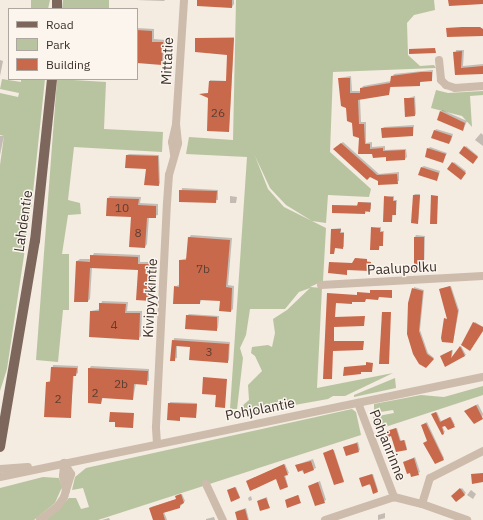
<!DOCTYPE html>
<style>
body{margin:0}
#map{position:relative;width:483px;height:520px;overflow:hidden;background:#f4ebe1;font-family:"IBM Plex Sans",sans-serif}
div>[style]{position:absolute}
.green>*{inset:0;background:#b8c4a0}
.shadow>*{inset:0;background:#0003}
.building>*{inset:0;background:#c8694b}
.minor>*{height:8px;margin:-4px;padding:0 4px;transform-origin:4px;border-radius:4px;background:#cdbbac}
.major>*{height:10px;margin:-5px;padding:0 5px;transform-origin:5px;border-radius:5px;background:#7d675c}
span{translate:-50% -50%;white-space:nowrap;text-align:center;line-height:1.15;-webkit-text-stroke:3px #fbf5ee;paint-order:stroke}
.number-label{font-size:12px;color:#5e3e33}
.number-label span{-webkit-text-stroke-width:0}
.street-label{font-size:14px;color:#3b302b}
.legend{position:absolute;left:8px;top:8px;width:130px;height:72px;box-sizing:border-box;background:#fbf5ee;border:1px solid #aea6a0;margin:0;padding:5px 7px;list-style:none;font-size:12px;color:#3b302b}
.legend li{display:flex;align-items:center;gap:8px;height:20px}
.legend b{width:20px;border:1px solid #aea6a0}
</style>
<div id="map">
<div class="green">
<div style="clip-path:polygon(31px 0,50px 0,48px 9px,31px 9px)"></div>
<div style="clip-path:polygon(63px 0,109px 0,109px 9px,62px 9px)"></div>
<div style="clip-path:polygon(236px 0,434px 0,435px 10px,414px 15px,407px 23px,408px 55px,420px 66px,434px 65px,436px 68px,333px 72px,330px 152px,371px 189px,369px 197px,328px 195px,326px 223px,312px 221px,286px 205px,270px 188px,255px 156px,268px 189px,284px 207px,326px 228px,323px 281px,310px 287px,322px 288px,317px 388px,393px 373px,345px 396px,333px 396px,328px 399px,245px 414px,242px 406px,249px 400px,248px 385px,262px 371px,255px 356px,251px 353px,252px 347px,268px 345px,272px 347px,275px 333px,273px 319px,287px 310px,310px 288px,299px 292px,285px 309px,250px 309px,246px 335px,240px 348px,243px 358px,237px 409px,230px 409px,247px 157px,186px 154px,189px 137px,233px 140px)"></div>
<div style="clip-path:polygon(2px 79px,21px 82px,21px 79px,45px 79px,32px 202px,7px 369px,0 391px,0 165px,4px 136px,0 135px,0 93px,18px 97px,19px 93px,0 89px)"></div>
<div style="clip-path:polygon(57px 79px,106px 82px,104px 129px,163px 132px,162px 152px,74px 147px,68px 200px,80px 203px,81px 214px,68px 215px,62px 254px,69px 254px,69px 310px,63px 310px,58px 362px,36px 360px)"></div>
<div style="clip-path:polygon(436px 90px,448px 93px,483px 91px,483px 95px,470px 96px,472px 127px,462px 116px,431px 108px)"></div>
<div style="clip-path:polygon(395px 378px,396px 388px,354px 397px,354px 395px)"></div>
<div style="clip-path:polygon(483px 386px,483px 395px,376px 430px,373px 417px,394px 413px,393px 410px,374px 413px,374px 404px,421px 395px,444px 397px)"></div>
<div style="clip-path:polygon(352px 409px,356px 412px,361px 435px,98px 520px,46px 520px,69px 498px,76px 498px,81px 509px,89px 507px,83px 488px,72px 490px,75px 477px,86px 468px)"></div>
<div style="clip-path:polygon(43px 477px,59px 478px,62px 487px,55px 503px,34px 520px,0 520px,0 488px)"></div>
</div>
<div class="shadow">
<div style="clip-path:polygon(136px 0,165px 0,164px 1px)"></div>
<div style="clip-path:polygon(198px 0,234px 0,234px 4px,232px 7px)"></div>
<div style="clip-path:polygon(137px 28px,154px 29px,154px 39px,165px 40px,164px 61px,161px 64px,137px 62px)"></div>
<div style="clip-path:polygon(234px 37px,229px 130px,209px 97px,201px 94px,209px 93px,210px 80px,227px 81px,228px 54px,196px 38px)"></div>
<div style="clip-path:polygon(456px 50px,464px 50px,463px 66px,483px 64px,483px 73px,456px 74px)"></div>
<div style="clip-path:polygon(0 60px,3px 61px,0 76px)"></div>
<div style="clip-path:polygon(433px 70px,432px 80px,421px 81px,419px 85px,391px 86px,389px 94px,360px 99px,361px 122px,366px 122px,366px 143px,372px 142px,372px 147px,385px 146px,385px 150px,406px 149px,407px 157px,405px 159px,372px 153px,359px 153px,360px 137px,339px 78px,351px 76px,352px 91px,361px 91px,363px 86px,391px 81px,394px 74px)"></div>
<div style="clip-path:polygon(415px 96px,416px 114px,415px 115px,405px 99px)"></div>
<div style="clip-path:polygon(442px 110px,467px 121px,464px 128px,463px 130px,441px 112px)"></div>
<div style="clip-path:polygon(414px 125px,413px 135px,382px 129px,384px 127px)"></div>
<div style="clip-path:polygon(436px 129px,453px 134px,451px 141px,449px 143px,435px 131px)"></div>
<div style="clip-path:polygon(481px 133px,483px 135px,483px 146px,475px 140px)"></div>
<div style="clip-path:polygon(0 136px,4px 136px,0 155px)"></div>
<div style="clip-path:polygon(343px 142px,379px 174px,399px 172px,399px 181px,379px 180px,336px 147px)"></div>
<div style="clip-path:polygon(466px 146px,478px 156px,473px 163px,460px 153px)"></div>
<div style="clip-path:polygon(430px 147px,447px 153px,443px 161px,428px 149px)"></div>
<div style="clip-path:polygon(129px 154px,159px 155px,160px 183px,159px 185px,147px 168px,127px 155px)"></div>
<div style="clip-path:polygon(454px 162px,466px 171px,461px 178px,448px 168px)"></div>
<div style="clip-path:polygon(424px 166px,440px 171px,438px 178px,436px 180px,422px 167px)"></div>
<div style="clip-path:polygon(182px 188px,218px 190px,218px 200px,180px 201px)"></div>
<div style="clip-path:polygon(415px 194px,420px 194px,418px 223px,414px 195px)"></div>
<div style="clip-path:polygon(110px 196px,141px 197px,140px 203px,158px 204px,158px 215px,149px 217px,147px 244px,145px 247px,132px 216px,108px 198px)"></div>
<div style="clip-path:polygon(230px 196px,237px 197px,236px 203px,230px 203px)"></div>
<div style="clip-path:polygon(394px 196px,394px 200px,397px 200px,396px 213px,393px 214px,392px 221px,385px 197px)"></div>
<div style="clip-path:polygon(360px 202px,371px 202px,371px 209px,365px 213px,333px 205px,358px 205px)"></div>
<div style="clip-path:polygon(381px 227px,381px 231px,384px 231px,383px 244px,380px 245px,379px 249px,372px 228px)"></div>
<div style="clip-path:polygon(341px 228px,341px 232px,344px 232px,344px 247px,335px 247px,334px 253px,332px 229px)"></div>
<div style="clip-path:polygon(191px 235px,232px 238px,228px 285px,234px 286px,233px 309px,231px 311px,221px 311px,221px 300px,202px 299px,200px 303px,175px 287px,180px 284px,180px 260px,188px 258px,189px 238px)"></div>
<div style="clip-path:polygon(416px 235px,425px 236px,424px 271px,415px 237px)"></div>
<div style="clip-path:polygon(94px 253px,140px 255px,140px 262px,155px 262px,153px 298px,151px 300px,139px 269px,92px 267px,90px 299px,88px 301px,77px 261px,80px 259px,91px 259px)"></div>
<div style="clip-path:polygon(357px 258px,371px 262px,371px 269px,348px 269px,346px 274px,330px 263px,353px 263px)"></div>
<div style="clip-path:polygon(451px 286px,459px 310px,453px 342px,440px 289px)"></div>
<div style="clip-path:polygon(414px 287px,424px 290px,420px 330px,428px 353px,434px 358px,426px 367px,418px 361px)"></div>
<div style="clip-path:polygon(102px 301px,128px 302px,127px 311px,142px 311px,141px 336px,138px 339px,91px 311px,100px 309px)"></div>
<div style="clip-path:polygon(189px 314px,219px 316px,218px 328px,216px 330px,187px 316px)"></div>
<div style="clip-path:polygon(475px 322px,483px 327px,471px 349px,474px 323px)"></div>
<div style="clip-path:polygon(174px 338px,230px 342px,229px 360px,227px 362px,191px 346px,177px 345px,177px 358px,171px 360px)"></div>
<div style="clip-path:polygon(461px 346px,466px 355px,445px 366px,442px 355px,453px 350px,451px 360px)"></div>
<div style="clip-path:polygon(53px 365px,78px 366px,78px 373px,74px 375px,70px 417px,47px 382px,51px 380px)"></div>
<div style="clip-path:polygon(91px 366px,149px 369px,149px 381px,136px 383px,133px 399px,103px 397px,101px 403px,89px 369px)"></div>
<div style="clip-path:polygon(170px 402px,197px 403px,196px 416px,180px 416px,179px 420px,168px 419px)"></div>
<div style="clip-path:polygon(478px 404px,483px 414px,482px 418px,465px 411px)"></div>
<div style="clip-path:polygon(437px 412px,441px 421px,451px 417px,455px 425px,442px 426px,445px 432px,442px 434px,433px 414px)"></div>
<div style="clip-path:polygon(427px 422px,444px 458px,443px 459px,428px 441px,422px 425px)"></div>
<div style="clip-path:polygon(397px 428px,401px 441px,405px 440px,407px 449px,386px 431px)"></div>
<div style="clip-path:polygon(358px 442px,360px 450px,346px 455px,344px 447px)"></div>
<div style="clip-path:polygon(334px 450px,344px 481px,335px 483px,324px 453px)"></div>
<div style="clip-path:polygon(415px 457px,420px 472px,412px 476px,404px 462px)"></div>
<div style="clip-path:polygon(313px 459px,316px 468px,304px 473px,296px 465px)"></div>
<div style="clip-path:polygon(285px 464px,289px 473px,285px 475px,288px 486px,277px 478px,247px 481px)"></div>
<div style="clip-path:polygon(373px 474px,378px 490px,377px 491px,361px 478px)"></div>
<div style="clip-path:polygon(320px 481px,326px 500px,316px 505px,309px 486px)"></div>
<div style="clip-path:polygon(236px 487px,240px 497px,239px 498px,228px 490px)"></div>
<div style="clip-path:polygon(462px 488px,466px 493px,456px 501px,452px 496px)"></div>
<div style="clip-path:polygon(471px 490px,476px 494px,473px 499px,467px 495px)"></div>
<div style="clip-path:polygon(182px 494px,185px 501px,180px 507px,164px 512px,167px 520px,154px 520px,151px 507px,177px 499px,177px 495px)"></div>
<div style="clip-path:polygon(299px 495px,300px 502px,286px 500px,287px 499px)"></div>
<div style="clip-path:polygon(251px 496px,252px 500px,249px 501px,248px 498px)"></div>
<div style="clip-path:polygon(267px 497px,269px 507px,258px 501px,259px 500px)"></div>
<div style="clip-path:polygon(246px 508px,249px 520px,238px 520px,237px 511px)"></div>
<div style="clip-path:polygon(385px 513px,385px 518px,378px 520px,378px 515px)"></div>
<div style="clip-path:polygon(214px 517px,215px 520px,206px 520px,206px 519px)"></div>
<div style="clip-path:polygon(109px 518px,110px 520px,102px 520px)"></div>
</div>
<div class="building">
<div style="clip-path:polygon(197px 0,232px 0,232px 8px,197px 6px)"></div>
<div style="clip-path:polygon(448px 0,483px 0,483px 4px,449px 6px)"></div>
<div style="clip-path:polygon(462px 27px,480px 27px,483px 29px,483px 36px,447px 37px,446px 28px)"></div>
<div style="clip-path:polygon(137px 30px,152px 31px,152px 42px,163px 42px,162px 65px,137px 63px)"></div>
<div style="clip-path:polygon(195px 38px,234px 38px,229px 132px,207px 131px,208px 98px,199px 94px,208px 93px,209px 81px,226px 81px,227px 55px,195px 52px)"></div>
<div style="clip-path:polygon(435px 48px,436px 53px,409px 54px,409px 49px)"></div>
<div style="clip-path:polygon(462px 51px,461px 68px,483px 66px,483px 74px,455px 75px,453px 52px)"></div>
<div style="clip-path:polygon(421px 72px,432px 72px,432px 81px,420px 82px,420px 86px,390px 87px,389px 95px,358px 100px,359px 124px,364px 124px,365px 144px,370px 144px,370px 149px,383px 148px,383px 151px,405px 150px,405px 160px,386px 161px,386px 157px,373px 158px,372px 154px,358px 154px,359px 138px,353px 136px,352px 123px,347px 121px,346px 108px,341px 106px,338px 78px,350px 78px,350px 93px,360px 93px,360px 88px,390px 83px,391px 76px)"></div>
<div style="clip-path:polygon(404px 98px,414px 98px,415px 116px,405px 117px)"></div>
<div style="clip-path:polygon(440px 111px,465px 123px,463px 131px,437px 120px)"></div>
<div style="clip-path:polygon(413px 127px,413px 136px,382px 138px,381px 128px)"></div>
<div style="clip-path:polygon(434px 130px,452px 136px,449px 144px,431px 138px)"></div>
<div style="clip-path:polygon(341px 143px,377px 175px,397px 174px,398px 184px,378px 185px,378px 181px,370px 177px,367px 180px,333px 149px)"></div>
<div style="clip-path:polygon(464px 146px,478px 157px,473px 164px,459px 153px)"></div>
<div style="clip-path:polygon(427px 148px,446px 154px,443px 163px,425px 157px)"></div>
<div style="clip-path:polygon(126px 155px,158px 156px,159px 186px,144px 185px,146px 169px,125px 168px)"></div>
<div style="clip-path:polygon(452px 162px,466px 173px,461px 180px,447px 169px)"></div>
<div style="clip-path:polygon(421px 167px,439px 173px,437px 181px,418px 175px)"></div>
<div style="clip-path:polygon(179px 190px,217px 191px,216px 203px,179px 202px)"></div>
<div style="clip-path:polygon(413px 195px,420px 195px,418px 224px,411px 223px)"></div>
<div style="clip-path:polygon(431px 195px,438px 196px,437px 224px,430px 224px)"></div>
<div style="clip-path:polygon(384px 196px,393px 197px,393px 201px,396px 201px,396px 215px,392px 215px,392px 222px,383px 222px)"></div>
<div style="clip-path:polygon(107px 198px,139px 199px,138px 205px,156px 206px,156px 218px,147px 218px,145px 248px,129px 247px,131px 217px,106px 216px)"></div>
<div style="clip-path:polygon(358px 202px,371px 203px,370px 212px,365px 211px,365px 214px,332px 213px,332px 205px,357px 206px)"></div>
<div style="clip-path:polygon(371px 227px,380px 228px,380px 232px,383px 232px,383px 246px,379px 246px,379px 250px,370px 250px)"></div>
<div style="clip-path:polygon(331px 229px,341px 229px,340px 233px,344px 233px,343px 249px,335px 248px,334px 254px,330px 254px)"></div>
<div style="clip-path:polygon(188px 237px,230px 240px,226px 287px,232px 288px,231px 312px,219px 311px,220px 301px,200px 300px,200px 304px,173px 304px,174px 286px,179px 287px,179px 260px,186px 260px)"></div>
<div style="clip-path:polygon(414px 237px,424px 237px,424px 272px,414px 271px)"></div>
<div style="clip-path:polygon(90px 255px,138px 257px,138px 264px,153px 264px,151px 301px,136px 300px,138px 270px,90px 268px,88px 302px,74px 302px,76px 261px,90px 262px)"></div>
<div style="clip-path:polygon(355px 258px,367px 259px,367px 262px,371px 262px,370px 271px,347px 270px,347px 275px,328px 273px,329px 262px,352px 263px)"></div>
<div style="clip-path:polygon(450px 286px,458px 311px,453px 343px,442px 342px,441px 338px,444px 318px,447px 319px,439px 289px)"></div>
<div style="clip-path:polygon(412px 288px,423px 291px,419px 331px,427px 354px,434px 359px,426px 368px,419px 364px,413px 354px,407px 334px,408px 303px)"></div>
<div style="clip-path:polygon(370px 290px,392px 290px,392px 298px,379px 297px,378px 300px,366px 299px,365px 302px,352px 302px,352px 304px,336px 303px,335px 317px,365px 316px,364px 326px,334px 327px,334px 341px,364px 341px,363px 350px,333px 351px,332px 379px,323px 379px,327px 293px,357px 295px,357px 292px,370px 293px)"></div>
<div style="clip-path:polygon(99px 303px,126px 304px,125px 313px,140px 313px,139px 340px,89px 337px,90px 311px,99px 311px)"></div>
<div style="clip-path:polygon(382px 312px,391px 312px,389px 364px,379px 364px)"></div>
<div style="clip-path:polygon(186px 315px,217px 317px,217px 331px,185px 329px)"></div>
<div style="clip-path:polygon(473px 322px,483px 327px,483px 331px,470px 351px,461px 345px)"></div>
<div style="clip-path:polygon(172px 340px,229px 344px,228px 363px,189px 360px,190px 347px,176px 346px,175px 361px,170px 361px)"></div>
<div style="clip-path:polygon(460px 346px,465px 356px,445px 367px,440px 356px,452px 350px,451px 358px)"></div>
<div style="clip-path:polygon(366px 362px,373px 363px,372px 372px,361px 372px,361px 374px,343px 376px,344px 367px,366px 365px)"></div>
<div style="clip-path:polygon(51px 367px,77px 368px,76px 376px,73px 376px,71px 418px,44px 417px,46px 382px,50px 382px)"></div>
<div style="clip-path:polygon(88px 368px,148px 371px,147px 385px,134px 384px,133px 400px,102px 398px,101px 404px,88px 403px)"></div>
<div style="clip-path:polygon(203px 377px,227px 379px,225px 408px,215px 407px,216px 395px,202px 394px)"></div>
<div style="clip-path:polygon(168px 403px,197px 404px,196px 418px,180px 417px,180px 421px,167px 420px)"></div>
<div style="clip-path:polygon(476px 405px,483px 419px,474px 424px,464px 411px)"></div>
<div style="clip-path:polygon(110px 412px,134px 413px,133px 428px,115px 427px,115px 422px,109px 422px)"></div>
<div style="clip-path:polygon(436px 412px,440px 422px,450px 417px,455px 427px,448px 430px,445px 426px,442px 427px,444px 434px,442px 435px,431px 414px)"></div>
<div style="clip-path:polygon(426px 423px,444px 460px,435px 464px,423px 443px,427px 441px,421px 425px)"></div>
<div style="clip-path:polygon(396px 428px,400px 441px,404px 440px,407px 450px,396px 452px,391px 436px,386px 438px,384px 432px)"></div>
<div style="clip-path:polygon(357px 443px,359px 452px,346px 456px,343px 447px)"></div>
<div style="clip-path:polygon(333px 449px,344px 482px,334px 485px,323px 453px)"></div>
<div style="clip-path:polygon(414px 458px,419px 475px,411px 477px,410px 473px,407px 474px,403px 462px)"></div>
<div style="clip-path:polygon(311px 461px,314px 470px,304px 474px,303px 470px,298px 472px,295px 465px)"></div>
<div style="clip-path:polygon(284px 464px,288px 475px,284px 476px,288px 487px,280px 490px,276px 479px,250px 491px,246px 481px)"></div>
<div style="clip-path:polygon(483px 473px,483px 482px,472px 484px,471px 474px)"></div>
<div style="clip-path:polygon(372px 474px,378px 492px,373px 494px,370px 484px,362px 487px,359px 478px)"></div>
<div style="clip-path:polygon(318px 482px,325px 503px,315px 506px,308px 486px)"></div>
<div style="clip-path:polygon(235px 487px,240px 498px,231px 502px,227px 490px)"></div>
<div style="clip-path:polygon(460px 488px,465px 495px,456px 502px,451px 496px)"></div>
<div style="clip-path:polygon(181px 494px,184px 503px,180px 505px,180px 508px,163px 513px,165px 520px,153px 520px,149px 508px,176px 499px,175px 496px)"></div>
<div style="clip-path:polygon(298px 495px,301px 503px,287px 508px,285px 500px)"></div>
<div style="clip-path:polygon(266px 498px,270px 508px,260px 511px,257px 501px)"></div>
<div style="clip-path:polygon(245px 509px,248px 520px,237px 520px,235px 512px)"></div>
</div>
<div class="minor">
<div style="left:439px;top:60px;width:20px;rotate:84deg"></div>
<div style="left:441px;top:80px;width:7px;rotate:45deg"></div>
<div style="left:446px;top:85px;width:9px;rotate:18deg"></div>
<div style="left:455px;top:88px;width:28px;rotate:-4deg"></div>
<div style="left:174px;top:154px;width:12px;rotate:-99deg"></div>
<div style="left:172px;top:142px;width:18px;rotate:-77deg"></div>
<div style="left:176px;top:124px;width:124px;rotate:-86.3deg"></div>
<div style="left:321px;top:285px;width:162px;rotate:-3.2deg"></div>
<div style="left:358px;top:403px;width:101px;rotate:69deg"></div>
<div style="left:157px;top:443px;width:16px;rotate:-94deg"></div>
<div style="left:156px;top:427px;width:224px;rotate:-87.2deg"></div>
<div style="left:167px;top:203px;width:28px;rotate:-86deg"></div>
<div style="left:169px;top:175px;width:33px;rotate:-74deg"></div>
<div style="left:178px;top:143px;width:19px;rotate:-96deg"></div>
<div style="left:64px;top:463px;width:13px;rotate:94deg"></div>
<div style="left:63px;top:476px;width:15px;rotate:79deg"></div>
<div style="left:0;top:469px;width:28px;rotate:-4deg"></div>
<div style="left:0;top:477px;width:493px;rotate:-11.7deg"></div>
<div style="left:206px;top:484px;width:40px;rotate:65deg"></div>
<div style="left:422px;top:504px;width:27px;rotate:-73deg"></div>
<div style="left:430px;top:478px;width:59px;rotate:-27deg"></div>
<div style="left:40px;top:520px;width:23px;rotate:-38deg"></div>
<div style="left:58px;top:506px;width:11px;rotate:-56deg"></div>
<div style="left:64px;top:497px;width:24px;rotate:-73deg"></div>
<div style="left:71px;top:474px;width:13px;rotate:-122deg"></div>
<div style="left:325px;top:520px;width:73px;rotate:-18.4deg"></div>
<div style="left:394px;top:497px;width:29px;rotate:14deg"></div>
<div style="left:422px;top:504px;width:48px;rotate:19.6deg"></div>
</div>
<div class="major">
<div style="left:57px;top:9px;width:9px;rotate:-90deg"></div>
<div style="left:0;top:447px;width:209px;rotate:-80.4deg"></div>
<div style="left:35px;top:241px;width:163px;rotate:-84deg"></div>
</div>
<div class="number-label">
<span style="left:218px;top:113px">26</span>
<span style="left:122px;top:208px">10</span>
<span style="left:138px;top:233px">8</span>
<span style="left:203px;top:269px">7b</span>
<span style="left:114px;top:325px">4</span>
<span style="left:209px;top:352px">3</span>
<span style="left:121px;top:384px">2b</span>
<span style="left:95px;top:393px">2</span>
<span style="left:58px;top:399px">2</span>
</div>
<div class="street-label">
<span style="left:167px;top:61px;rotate:-87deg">Mittatie</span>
<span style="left:23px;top:221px;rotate:-82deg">Lahdentie</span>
<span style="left:402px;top:268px;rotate:-3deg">Paalupolku</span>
<span style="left:150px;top:298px;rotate:-87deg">Kivipyykintie</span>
<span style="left:260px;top:409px;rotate:-11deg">Pohjolantie</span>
<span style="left:388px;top:445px;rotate:68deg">Pohjanrinne</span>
</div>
<ul class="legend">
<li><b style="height:5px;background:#7d675c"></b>Road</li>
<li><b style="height:11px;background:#b8c4a0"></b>Park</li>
<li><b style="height:11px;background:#c8694b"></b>Building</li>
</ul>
</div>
